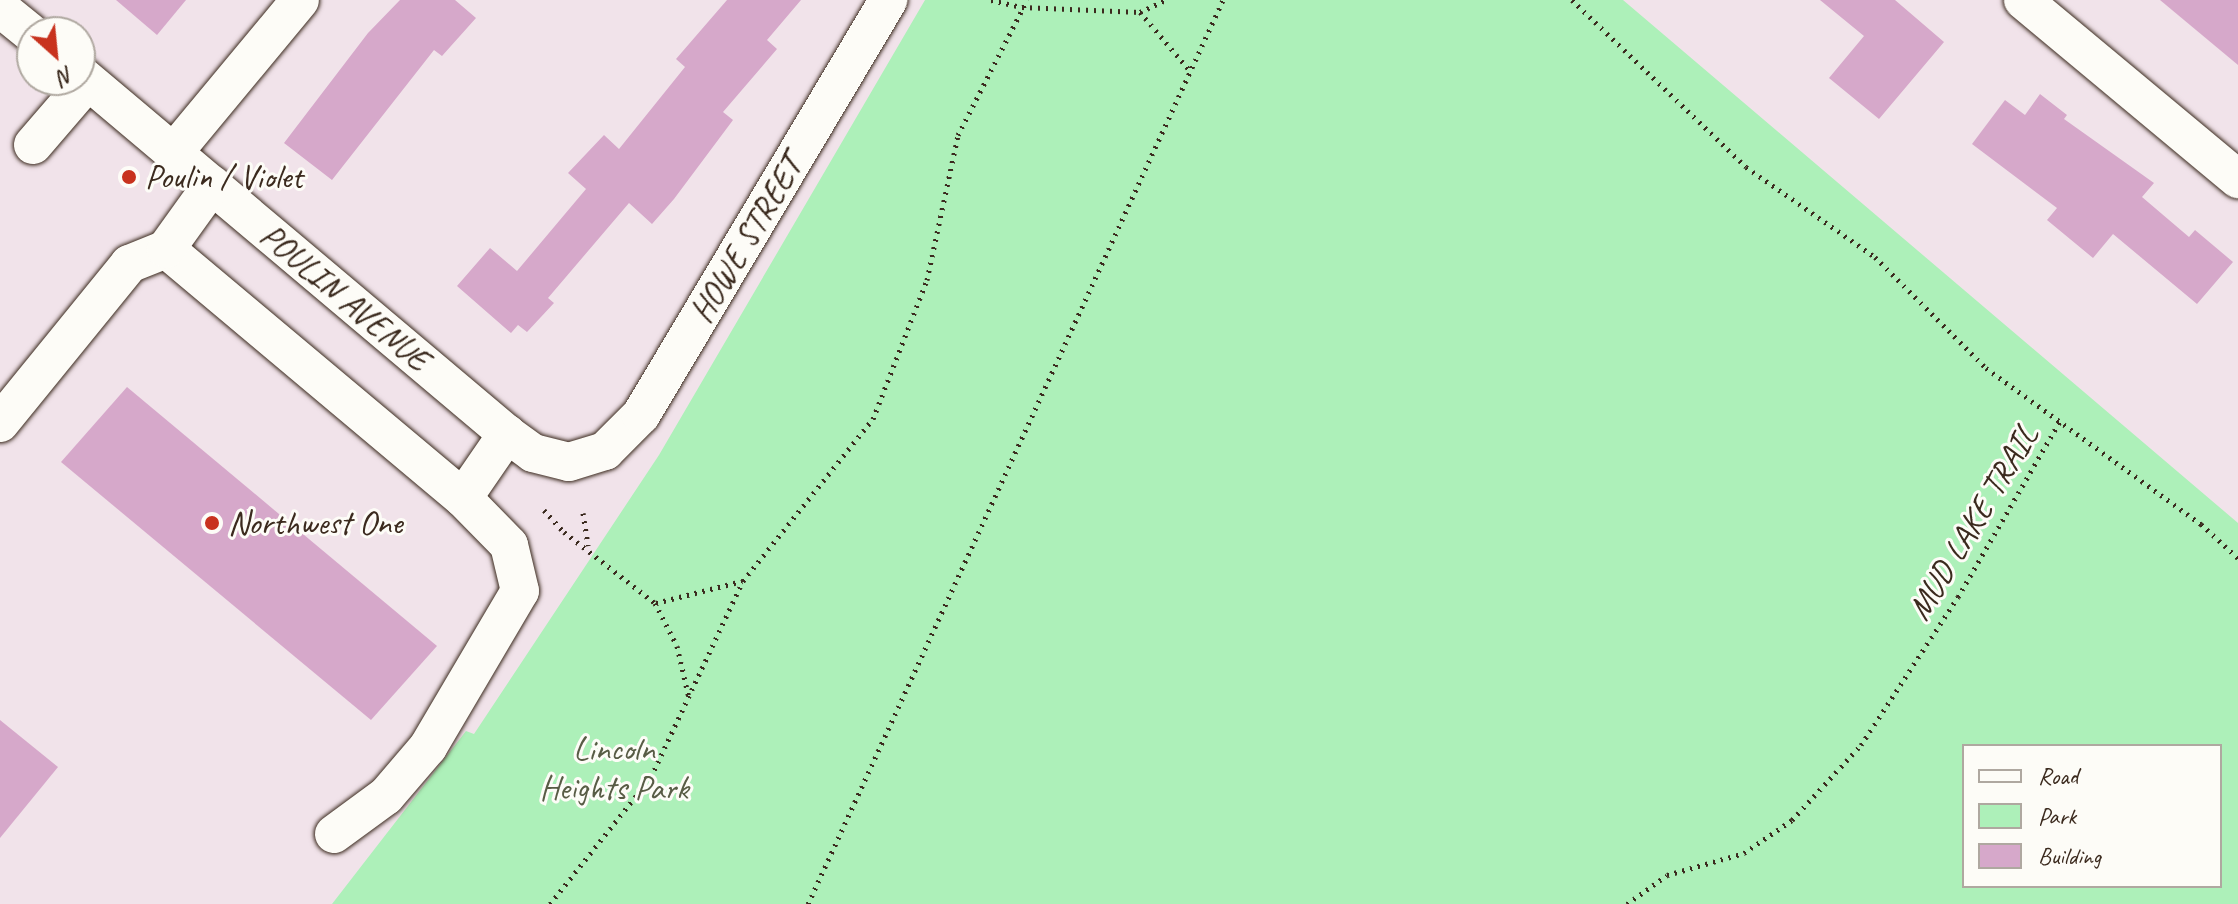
<!DOCTYPE html>
<style>
body{margin:0}
#map{position:relative;width:2238px;height:904px;overflow:hidden;background:#f1e3ea;font-family:Caveat,sans-serif}
div>[style]{position:absolute}
.green>*{inset:0;background:#adf0b9}
.building>*{inset:0;background:#d6a8ca}
.path>*{height:5px;margin-top:-2.5px;transform-origin:0;background:repeating-linear-gradient(90deg,#3b2a1e 0 2px,transparent 0 8px)}
.roads{filter:drop-shadow(0 0 2px #3b2a1e) drop-shadow(0 0 2px #3b2a1e)}
.minor>*{height:38px;margin:-19px;padding:0 19px;transform-origin:19px;border-radius:19px;background:#fdfcf7}
.dots>*{width:22px;height:22px;translate:-50% -50%;box-sizing:border-box;border:4px solid #fdfcf7;border-radius:50%}
span{translate:-50% -50%;white-space:nowrap;text-align:center;line-height:1.15;-webkit-text-stroke:6px #fdfcf7;paint-order:stroke}
.poi-label{font-size:34px;color:#3b2a1e}
.left{translate:0 -50%;text-align:left}
.street-label{font-size:34px;color:#3b2a1e}
.park-label{font-size:34px;color:#585c45}
.legend{position:absolute;left:1962px;top:744px;width:260px;height:144px;box-sizing:border-box;background:#fdfcf7;border:2px solid #afa8a0;margin:0;padding:10px 14px;list-style:none;font-size:24px;color:#3b2a1e}
.legend li{display:flex;align-items:center;gap:16px;height:40px}
.legend b{width:40px;border:2px solid #afa8a0}
.north{position:absolute;left:16px;top:16px;width:80px;height:80px;box-sizing:border-box;background:#fdfcf7;border:2px solid #afa8a0;border-radius:50%;rotate:153deg;font-size:22px;font-weight:700;line-height:32px;text-align:center;color:#3b2a1e}
.north::after{content:'';display:block;margin:auto;width:28px;height:36px;background:#c8321e;clip-path:polygon(50% 0,100% 100%,50% 72%,0 100%)}
</style>
<div id="map">
<div class="green">
<div style="clip-path:polygon(evenodd,925px 0,1623px 0,2238px 523px,2238px 904px,332px 904px,466px 731px,474px 734px,659px 455px,925px 0,1964px 746px,2220px 746px,2220px 886px,1964px 886px,1964px 746px)"></div>
</div>
<div class="building">
<div style="clip-path:polygon(116px 0,186px 0,157px 35px)"></div>
<div style="clip-path:polygon(400px 0,455px 0,476px 18px,442px 56px,434px 50px,332px 180px,284px 143px,368px 33px)"></div>
<div style="clip-path:polygon(727px 0,801px 0,767px 40px,777px 49px,723px 112px,733px 120px,674px 199px,652px 224px,629px 203px,548px 298px,554px 303px,527px 332px,518px 325px,511px 333px,457px 286px,490px 248px,517px 271px,586px 189px,568px 173px,604px 135px,619px 149px,685px 67px,676px 59px)"></div>
<div style="clip-path:polygon(1820px 0,1895px 0,1944px 42px,1879px 119px,1829px 78px,1864px 36px)"></div>
<div style="clip-path:polygon(2160px 0,2238px 0,2238px 65px)"></div>
<div style="clip-path:polygon(2040px 94px,2067px 115px,2064px 119px,2154px 183px,2142px 197px,2189px 237px,2195px 230px,2233px 262px,2197px 304px,2113px 234px,2093px 258px,2047px 220px,2057px 208px,1972px 144px,2005px 100px,2025px 115px)"></div>
<div style="clip-path:polygon(127px 387px,437px 646px,371px 720px,61px 462px)"></div>
<div style="clip-path:polygon(0 720px,58px 767px,0 838px)"></div>
</div>
<div class="path">
<div style="left:991px;top:0;width:32px;rotate:13deg"></div>
<div style="left:1022px;top:7px;width:118px;rotate:2.4deg"></div>
<div style="left:1140px;top:12px;width:29px;rotate:-25deg"></div>
<div style="left:1572px;top:0;width:241px;rotate:43.8deg"></div>
<div style="left:1746px;top:167px;width:157px;rotate:34.9deg"></div>
<div style="left:1875px;top:257px;width:157px;rotate:45deg"></div>
<div style="left:1986px;top:368px;width:266px;rotate:36deg"></div>
<div style="left:2201px;top:524px;width:50px;rotate:42.6deg"></div>
<div style="left:1140px;top:12px;width:79px;rotate:49.6deg"></div>
<div style="left:544px;top:510px;width:30px;rotate:48deg"></div>
<div style="left:564px;top:532px;width:115px;rotate:38deg"></div>
<div style="left:655px;top:603px;width:48px;rotate:62.9deg"></div>
<div style="left:677px;top:646px;width:53px;rotate:77deg"></div>
<div style="left:583px;top:513px;width:33px;rotate:81deg"></div>
<div style="left:656px;top:603px;width:89px;rotate:-14.3deg"></div>
<div style="left:550px;top:904px;width:162px;rotate:-51.5deg"></div>
<div style="left:651px;top:777px;width:217px;rotate:-64.9deg"></div>
<div style="left:743px;top:581px;width:208px;rotate:-51.3deg"></div>
<div style="left:873px;top:419px;width:149px;rotate:-68.8deg"></div>
<div style="left:927px;top:280px;width:148px;rotate:-77.9deg"></div>
<div style="left:958px;top:135px;width:152px;rotate:-62.9deg"></div>
<div style="left:808px;top:904px;width:995px;rotate:-65.34deg"></div>
<div style="left:1627px;top:904px;width:49px;rotate:-35.9deg"></div>
<div style="left:1667px;top:875px;width:80px;rotate:-15.9deg"></div>
<div style="left:1744px;top:853px;width:58px;rotate:-34.5deg"></div>
<div style="left:1792px;top:820px;width:102px;rotate:-47.4deg"></div>
<div style="left:1861px;top:745px;width:177px;rotate:-56.8deg"></div>
<div style="left:1958px;top:597px;width:203px;rotate:-59.9deg"></div>
</div>
<div class="roads">
<div class="minor">
<div style="left:2023px;top:0;width:280px;rotate:39.8deg"></div>
<div style="left:0;top:8px;width:41px;rotate:39.1deg"></div>
<div style="left:80px;top:74px;width:559px;rotate:40.13deg"></div>
<div style="left:507px;top:434px;width:32px;rotate:36deg"></div>
<div style="left:533px;top:453px;width:37px;rotate:14deg"></div>
<div style="left:569px;top:462px;width:38px;rotate:-17deg"></div>
<div style="left:605px;top:451px;width:51px;rotate:-45deg"></div>
<div style="left:641px;top:415px;width:483px;rotate:-59.2deg"></div>
<div style="left:33px;top:145px;width:84px;rotate:-49.3deg"></div>
<div style="left:174px;top:152px;width:197px;rotate:-50.3deg"></div>
<div style="left:166px;top:249px;width:388px;rotate:40deg"></div>
<div style="left:463px;top:498px;width:78px;rotate:-55.5deg"></div>
<div style="left:0;top:423px;width:205px;rotate:-50.9deg"></div>
<div style="left:129px;top:264px;width:40px;rotate:-22deg"></div>
<div style="left:166px;top:249px;width:79px;rotate:-54.3deg"></div>
<div style="left:334px;top:834px;width:64px;rotate:-36.2deg"></div>
<div style="left:386px;top:796px;width:65px;rotate:-49.4deg"></div>
<div style="left:428px;top:747px;width:181px;rotate:-59.5deg"></div>
<div style="left:520px;top:591px;width:47px;rotate:-103.4deg"></div>
<div style="left:509px;top:545px;width:66px;rotate:-134.4deg"></div>
</div>
</div>
<div class="dots">
<div style="left:129px;top:177px;background:#c8321e"></div>
<div style="left:212px;top:523px;background:#c8321e"></div>
</div>
<div class="poi-label">
<span class="left" style="left:145px;top:177px">Poulin / Violet</span>
<span class="left" style="left:228px;top:523px">Northwest One</span>
</div>
<div class="street-label">
<span style="left:746px;top:239px;rotate:-59deg">HOWE STREET</span>
<span style="left:345px;top:297px;rotate:40deg">POULIN AVENUE</span>
<span style="left:1972px;top:522px;rotate:-59deg">MUD LAKE TRAIL</span>
</div>
<div class="park-label">
<span style="left:614px;top:768px">Lincoln<br>Heights Park</span>
</div>
<ul class="legend">
<li><b style="height:10px;background:#fdfcf7"></b>Road</li>
<li><b style="height:22px;background:#adf0b9"></b>Park</li>
<li><b style="height:22px;background:#d6a8ca"></b>Building</li>
</ul>
<div class="north">N</div>
</div>
